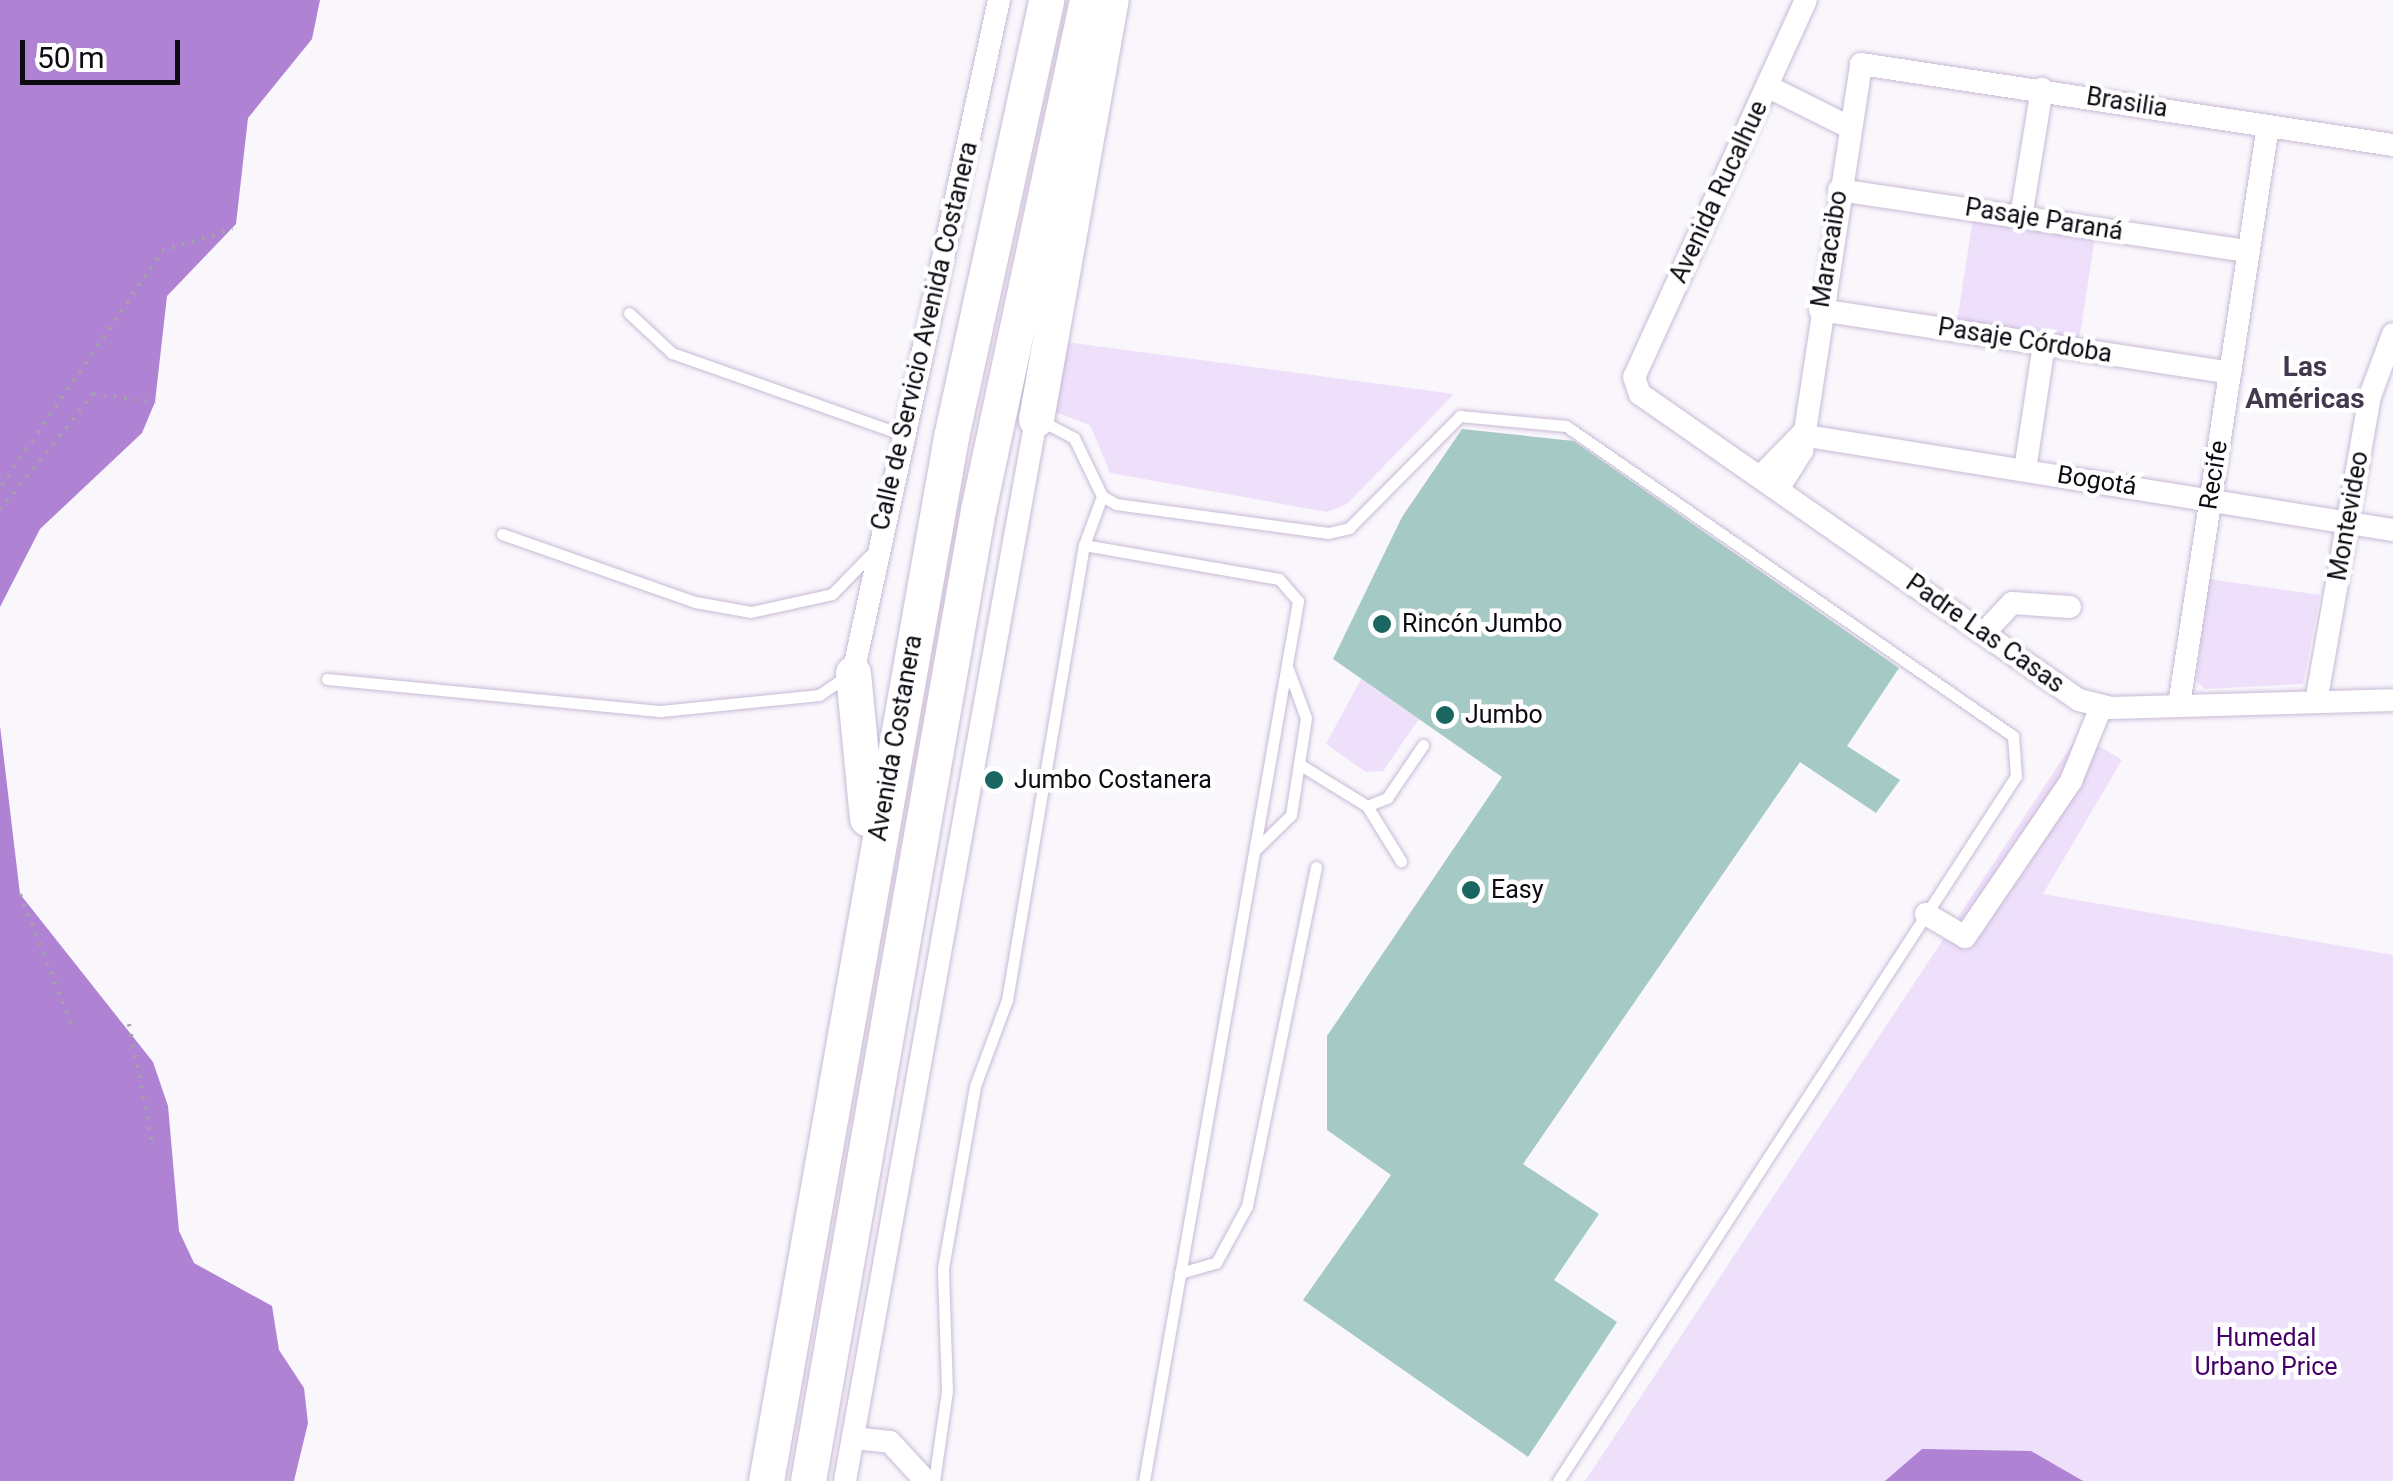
<!DOCTYPE html>
<meta charset="utf-8">
<style>
body{margin:0}
#map{position:relative;width:2393px;height:1481px;overflow:hidden;background:#f9f6fc;font-family:Roboto,sans-serif}
div>[style]{position:absolute}
.green>*{inset:0;background:#eee0fb}
.water>*{inset:0;background:#af82d4}
.building>*{inset:0;background:#a5cac6}
.path>*{height:4px;margin-top:-2px;transform-origin:0;background:repeating-linear-gradient(90deg,#a5a1a8 0 2.5px,transparent 0 10.5px)}
.roads{filter:drop-shadow(0 0 2px #c8bad5) drop-shadow(0 0 2px #c8bad5)}
.lane>*{height:11px;margin:-5.5px;padding:0 5.5px;transform-origin:5.5px;border-radius:5.5px;background:#fff}
.street>*{height:22px;margin:-11px;padding:0 11px;transform-origin:11px;border-radius:11px;background:#fff}
.primary>*{height:35px;margin:-17.5px;padding:0 17.5px;transform-origin:17.5px;border-radius:17.5px;background:#fff}
.dots>*{width:28px;height:28px;translate:-50% -50%;box-sizing:border-box;border:5px solid #fff;border-radius:50%}
span{translate:-50% -50%;white-space:nowrap;text-align:center;line-height:1.15;-webkit-text-stroke:9px #fff;paint-order:stroke}
.street-label{font-size:25px;color:#0e0a12}
.poi-label{font-size:25px;color:#0e0a12}
.left{translate:0 -50%;text-align:left}
.park-label{font-size:25px;color:#406}
.neighbourhood-label{font-size:28px;color:#44384e;font-weight:700}
.scale{position:absolute;left:20px;top:40px;width:160px;height:45px;box-sizing:border-box;border:5px solid #0e0a12;border-top:0;padding-left:12px;font-size:30px;line-height:35px;white-space:nowrap;color:#0e0a12;-webkit-text-stroke:8px #fff;paint-order:stroke}
</style>
<div id="map">
<div class="green">
<div style="clip-path:polygon(1973px 218px,2095px 237px,2079px 341px,1957px 322px)"></div>
<div style="clip-path:polygon(1066px 342px,1454px 394px,1347px 504px,1327px 512px,1110px 473px,1090px 425px,1055px 412px)"></div>
<div style="clip-path:polygon(2209px 579px,2320px 595px,2303px 684px,2205px 689px,2196px 681px)"></div>
<div style="clip-path:polygon(1361px 679px,1419px 719px,1383px 771px,1366px 772px,1326px 744px)"></div>
<div style="clip-path:polygon(2079px 734px,2122px 760px,2043px 894px,2393px 955px,2393px 1481px,1585px 1481px)"></div>
</div>
<div class="water">
<div style="clip-path:polygon(0 0,320px 0,312px 39px,248px 118px,236px 224px,167px 296px,155px 402px,142px 433px,40px 529px,0 607px)"></div>
<div style="clip-path:polygon(0 726px,20px 894px,153px 1062px,168px 1106px,179px 1231px,194px 1263px,272px 1306px,279px 1350px,304px 1388px,308px 1423px,294px 1481px,0 1481px)"></div>
<div style="clip-path:polygon(1922px 1449px,2031px 1451px,2083px 1481px,1885px 1481px)"></div>
</div>
<div class="building">
<div style="clip-path:polygon(1462px 429px,1574px 441px,1899px 668px,1847px 746px,1900px 780px,1876px 813px,1800px 762px,1523px 1164px,1599px 1214px,1554px 1280px,1617px 1322px,1528px 1457px,1303px 1300px,1391px 1175px,1327px 1130px,1327px 1036px,1502px 777px,1333px 659px,1402px 517px)"></div>
</div>
<div class="path">
<div style="left:2px;top:485px;width:283px;rotate:-55.6deg"></div>
<div style="left:162px;top:251px;width:74px;rotate:-17.2deg"></div>
<div style="left:0;top:510px;width:149px;rotate:-51.3deg"></div>
<div style="left:93px;top:394px;width:63px;rotate:7.4deg"></div>
<div style="left:20px;top:894px;width:147px;rotate:68.5deg"></div>
<div style="left:129px;top:1024px;width:126px;rotate:79deg"></div>
</div>
<div class="roads">
<div class="lane">
<div style="left:629px;top:313px;width:59px;rotate:42.9deg"></div>
<div style="left:672px;top:353px;width:245px;rotate:19.5deg"></div>
<div style="left:1038px;top:419px;width:41px;rotate:27.8deg"></div>
<div style="left:1074px;top:438px;width:64px;rotate:64.2deg"></div>
<div style="left:1102px;top:496px;width:16px;rotate:30deg"></div>
<div style="left:1116px;top:504px;width:214px;rotate:7.8deg"></div>
<div style="left:1328px;top:533px;width:22px;rotate:-13deg"></div>
<div style="left:1349px;top:528px;width:158px;rotate:-45.3deg"></div>
<div style="left:1460px;top:416px;width:106px;rotate:5.4deg"></div>
<div style="left:1566px;top:426px;width:544px;rotate:34.74deg"></div>
<div style="left:2013px;top:736px;width:40px;rotate:85.7deg"></div>
<div style="left:2016px;top:776px;width:841px;rotate:123.01deg"></div>
<div style="left:502px;top:534px;width:205px;rotate:19.4deg"></div>
<div style="left:695px;top:602px;width:57px;rotate:10.1deg"></div>
<div style="left:751px;top:612px;width:83px;rotate:-12.5deg"></div>
<div style="left:832px;top:594px;width:54px;rotate:-45.7deg"></div>
<div style="left:1084px;top:545px;width:198px;rotate:9.9deg"></div>
<div style="left:1279px;top:579px;width:29px;rotate:49deg"></div>
<div style="left:1298px;top:601px;width:893px;rotate:99.93deg"></div>
<div style="left:327px;top:679px;width:336px;rotate:5.5deg"></div>
<div style="left:661px;top:711px;width:159px;rotate:-5.8deg"></div>
<div style="left:819px;top:695px;width:36px;rotate:-34deg"></div>
<div style="left:1299px;top:764px;width:80px;rotate:31.7deg"></div>
<div style="left:1367px;top:806px;width:65px;rotate:58.3deg"></div>
<div style="left:1367px;top:806px;width:22px;rotate:-22deg"></div>
<div style="left:1387px;top:798px;width:64px;rotate:-55.8deg"></div>
<div style="left:1255px;top:850px;width:50px;rotate:-44.2deg"></div>
<div style="left:1291px;top:815px;width:98px;rotate:-81.2deg"></div>
<div style="left:1306px;top:718px;width:52px;rotate:-110.2deg"></div>
<div style="left:1180px;top:1273px;width:37px;rotate:-16deg"></div>
<div style="left:1216px;top:1263px;width:65px;rotate:-61.5deg"></div>
<div style="left:1247px;top:1206px;width:346px;rotate:-78.5deg"></div>
<div style="left:934px;top:1481px;width:91px;rotate:-81.8deg"></div>
<div style="left:947px;top:1391px;width:123px;rotate:-91.9deg"></div>
<div style="left:943px;top:1268px;width:185px;rotate:-80deg"></div>
<div style="left:975px;top:1086px;width:92px;rotate:-69.6deg"></div>
<div style="left:1007px;top:1000px;width:461px;rotate:-80.4deg"></div>
<div style="left:1084px;top:545px;width:52px;rotate:-69.8deg"></div>
</div>
<div class="street">
<div style="left:1806px;top:0;width:414px;rotate:114.5deg"></div>
<div style="left:1634px;top:377px;width:18px;rotate:71deg"></div>
<div style="left:1640px;top:394px;width:535px;rotate:34.88deg"></div>
<div style="left:2079px;top:700px;width:33px;rotate:14deg"></div>
<div style="left:2111px;top:708px;width:282px;rotate:-1.6deg"></div>
<div style="left:1767px;top:86px;width:92px;rotate:26.6deg"></div>
<div style="left:1839px;top:190px;width:414px;rotate:8.5deg"></div>
<div style="left:2021px;top:217px;width:130px;rotate:-80.7deg"></div>
<div style="left:1820px;top:310px;width:415px;rotate:8.7deg"></div>
<div style="left:1801px;top:435px;width:600px;rotate:9.12deg"></div>
<div style="left:2025px;top:470px;width:127px;rotate:-81.4deg"></div>
<div style="left:1761px;top:476px;width:57px;rotate:-45.7deg"></div>
<div style="left:1778px;top:489px;width:45px;rotate:-57.7deg"></div>
<div style="left:1802px;top:451px;width:391px;rotate:-81.3deg"></div>
<div style="left:1861px;top:64px;width:538px;rotate:8.66deg"></div>
<div style="left:1984px;top:633px;width:41px;rotate:-47deg"></div>
<div style="left:2012px;top:603px;width:58px;rotate:3.9deg"></div>
<div style="left:853px;top:673px;width:689px;rotate:-77.76deg"></div>
<div style="left:2316px;top:702px;width:311px;rotate:-80deg"></div>
<div style="left:2370px;top:396px;width:66px;rotate:-69.6deg"></div>
<div style="left:2179px;top:705px;width:586px;rotate:-81.26deg"></div>
<div style="left:1926px;top:914px;width:45px;rotate:30.5deg"></div>
<div style="left:1965px;top:937px;width:189px;rotate:-55.8deg"></div>
<div style="left:2071px;top:781px;width:80px;rotate:-67.9deg"></div>
<div style="left:853px;top:1438px;width:37px;rotate:6deg"></div>
<div style="left:890px;top:1442px;width:53px;rotate:47.3deg"></div>
<div style="left:845px;top:1481px;width:1079px;rotate:-79.8deg"></div>
</div>
<div class="primary">
<div style="left:1036px;top:419px;width:426px;rotate:-79.9deg"></div>
<div style="left:853px;top:673px;width:146px;rotate:84.5deg"></div>
<div style="left:766px;top:1481px;width:1060px;rotate:-79.95deg"></div>
<div style="left:951px;top:437px;width:447px;rotate:-77.7deg"></div>
<div style="left:808px;top:1481px;width:986px;rotate:-80.07deg"></div>
<div style="left:978px;top:510px;width:522px;rotate:-77.94deg"></div>
</div>
</div>
<div class="dots">
<div style="left:1382px;top:624px;background:#1a6660"></div>
<div style="left:1445px;top:715px;background:#1a6660"></div>
<div style="left:994px;top:780px;background:#1a6660"></div>
<div style="left:1471px;top:890px;background:#1a6660"></div>
</div>
<div class="street-label">
<span style="left:2127px;top:103px;rotate:9deg">Brasilia</span>
<span style="left:1719px;top:192px;rotate:-65deg">Avenida Rucalhue</span>
<span style="left:2044px;top:220px;rotate:9deg">Pasaje Paraná</span>
<span style="left:1830px;top:249px;rotate:-81deg">Maracaibo</span>
<span style="left:925px;top:336px;rotate:-77deg">Calle de Servicio Avenida Costanera</span>
<span style="left:2025px;top:341px;rotate:9deg">Pasaje Córdoba</span>
<span style="left:2214px;top:475px;rotate:-81deg">Recife</span>
<span style="left:2097px;top:481px;rotate:9deg">Bogotá</span>
<span style="left:2349px;top:516px;rotate:-80deg">Montevideo</span>
<span style="left:1985px;top:634px;rotate:35deg">Padre Las Casas</span>
<span style="left:896px;top:738px;rotate:-80deg">Avenida Costanera</span>
</div>
<div class="poi-label">
<span class="left" style="left:1402px;top:624px">Rincón Jumbo</span>
<span class="left" style="left:1465px;top:715px">Jumbo</span>
<span class="left" style="left:1014px;top:780px">Jumbo Costanera</span>
<span class="left" style="left:1491px;top:890px">Easy</span>
</div>
<div class="park-label">
<span style="left:2266px;top:1353px">Humedal<br>Urbano Price</span>
</div>
<div class="neighbourhood-label">
<span style="left:2305px;top:383px">Las<br>Américas</span>
</div>
<div class="scale">50 m</div>
</div>
